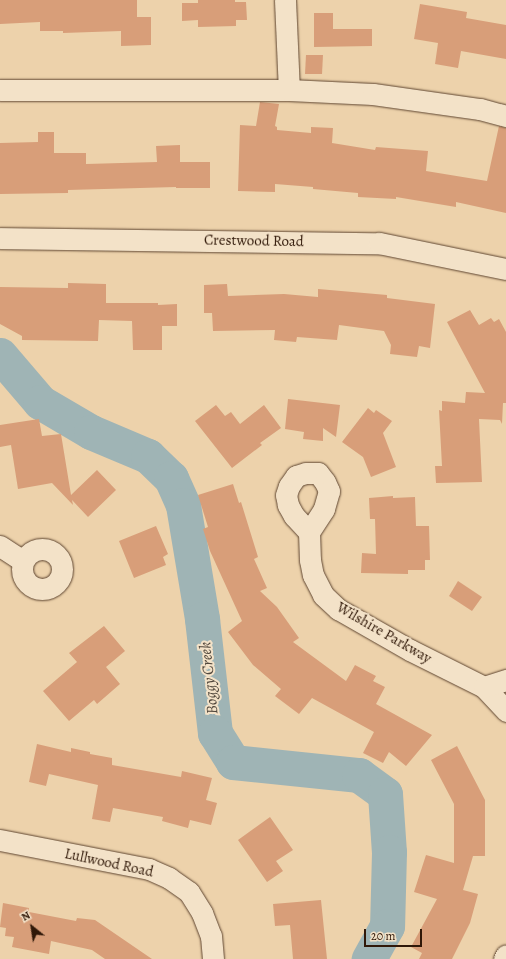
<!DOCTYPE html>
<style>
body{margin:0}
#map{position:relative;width:506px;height:959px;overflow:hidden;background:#edd2ab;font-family:Alegreya,serif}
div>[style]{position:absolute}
.river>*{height:35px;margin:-17.5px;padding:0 17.5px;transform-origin:17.5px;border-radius:17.5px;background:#9fb4b5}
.building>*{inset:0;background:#d89e79}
.roads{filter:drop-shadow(0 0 1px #5f4631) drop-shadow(0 0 1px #5f4631)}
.minor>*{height:21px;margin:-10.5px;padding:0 10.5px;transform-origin:10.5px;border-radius:10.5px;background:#f3e2c8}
.minor>.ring{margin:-10.5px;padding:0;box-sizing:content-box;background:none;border:21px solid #f3e2c8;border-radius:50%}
span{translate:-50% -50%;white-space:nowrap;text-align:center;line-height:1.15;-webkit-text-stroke:4px #f3e2c8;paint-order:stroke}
.street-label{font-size:15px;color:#301808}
.water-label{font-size:16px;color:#51473c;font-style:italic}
.north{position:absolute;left:12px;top:907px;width:40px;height:40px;-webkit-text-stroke:3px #f3e2c8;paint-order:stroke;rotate:330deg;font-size:11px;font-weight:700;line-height:16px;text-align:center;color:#301808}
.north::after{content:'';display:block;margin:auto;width:14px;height:18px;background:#301808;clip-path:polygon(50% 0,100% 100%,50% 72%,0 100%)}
.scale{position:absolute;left:364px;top:929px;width:58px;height:18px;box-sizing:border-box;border:2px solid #301808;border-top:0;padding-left:5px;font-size:12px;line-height:14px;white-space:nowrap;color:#301808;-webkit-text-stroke:3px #f3e2c8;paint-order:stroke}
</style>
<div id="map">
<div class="river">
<div style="left:0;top:355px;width:62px;rotate:49.6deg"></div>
<div style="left:40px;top:402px;width:59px;rotate:30.5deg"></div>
<div style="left:91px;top:432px;width:62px;rotate:22.8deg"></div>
<div style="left:148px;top:456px;width:32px;rotate:44deg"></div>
<div style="left:171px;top:478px;width:30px;rotate:66deg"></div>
<div style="left:183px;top:505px;width:116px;rotate:80.5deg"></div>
<div style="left:202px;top:619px;width:115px;rotate:83.5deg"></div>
<div style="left:215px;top:733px;width:34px;rotate:58deg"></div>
<div style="left:233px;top:762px;width:127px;rotate:5.9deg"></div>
<div style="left:359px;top:775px;width:32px;rotate:36deg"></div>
<div style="left:385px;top:794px;width:58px;rotate:86.1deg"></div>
<div style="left:389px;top:852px;width:74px;rotate:91.5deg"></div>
<div style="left:387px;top:926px;width:38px;rotate:119deg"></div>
</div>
<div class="building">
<div style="clip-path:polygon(0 0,137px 0,137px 17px,151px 17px,151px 45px,121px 46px,121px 31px,63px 33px,63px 31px,40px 31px,40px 22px,0 24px)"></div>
<div style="clip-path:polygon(198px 0,235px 0,235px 2px,246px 2px,247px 20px,236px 20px,236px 26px,198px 27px,198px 20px,182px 21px,182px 3px,198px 3px)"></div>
<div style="clip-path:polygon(420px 4px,467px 12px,466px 18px,506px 25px,506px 59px,461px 51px,458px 68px,435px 64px,438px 43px,414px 39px)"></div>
<div style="clip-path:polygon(314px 13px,333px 13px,333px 29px,372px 29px,372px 46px,314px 47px)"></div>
<div style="clip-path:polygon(306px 55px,323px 55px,322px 74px,305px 74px)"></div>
<div style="clip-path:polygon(260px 102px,279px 104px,275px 126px,277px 127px,277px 130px,311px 133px,311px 127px,333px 128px,332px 143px,375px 150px,376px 147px,428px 151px,426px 171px,487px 181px,499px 126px,506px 128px,506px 213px,456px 202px,456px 207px,396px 197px,396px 199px,358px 197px,358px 193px,313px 189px,313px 187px,275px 184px,275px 192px,238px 191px,240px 125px,256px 126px)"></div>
<div style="clip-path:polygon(38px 132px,54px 132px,54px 153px,86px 153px,86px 164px,157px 162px,156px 146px,180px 145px,180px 162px,210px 162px,210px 188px,176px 188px,176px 187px,68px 190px,68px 193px,0 194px,0 143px,38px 142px)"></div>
<div style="clip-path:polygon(68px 283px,106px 284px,106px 303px,158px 303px,158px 305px,177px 304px,177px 326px,162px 326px,162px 350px,133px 350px,132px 321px,99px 320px,98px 341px,22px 340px,22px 336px,0 324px,0 287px,68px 288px)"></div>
<div style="clip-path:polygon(227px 284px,228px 296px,284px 294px,318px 297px,318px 289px,387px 295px,387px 298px,435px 304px,430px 348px,419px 346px,417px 357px,390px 354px,391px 345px,384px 331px,339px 325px,337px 340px,297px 337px,296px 342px,274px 340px,275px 330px,213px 331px,212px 313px,204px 313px,204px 285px)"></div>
<div style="clip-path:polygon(470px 310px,479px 325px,491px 318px,494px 322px,499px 319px,506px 332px,506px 403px,503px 403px,502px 424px,500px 420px,479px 419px,482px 482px,436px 483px,435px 466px,442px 466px,439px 410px,442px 411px,442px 401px,465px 403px,466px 392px,485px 393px,447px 322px)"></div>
<div style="clip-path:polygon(288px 399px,340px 405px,336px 437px,323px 428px,323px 441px,303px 439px,304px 432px,285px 429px)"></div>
<div style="clip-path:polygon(216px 405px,225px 416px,231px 412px,240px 424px,264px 405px,281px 428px,260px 443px,262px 445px,232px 468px,195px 421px)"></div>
<div style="clip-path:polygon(368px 408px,374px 413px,376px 410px,392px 421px,383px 433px,396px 467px,371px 477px,363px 457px,342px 442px)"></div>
<div style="clip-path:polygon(39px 419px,42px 436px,61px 434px,71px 495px,97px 470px,116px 490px,88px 517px,72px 500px,73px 505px,52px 483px,18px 489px,11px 445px,0 447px,0 425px)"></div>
<div style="clip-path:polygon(233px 484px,239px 503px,241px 502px,258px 557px,254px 559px,267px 588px,260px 591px,277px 607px,299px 638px,293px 642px,346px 681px,355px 665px,376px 676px,373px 681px,385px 687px,376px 704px,432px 735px,406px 766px,389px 752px,383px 763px,363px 753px,374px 732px,312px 698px,299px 714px,275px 696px,281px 689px,253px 665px,228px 632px,242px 621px,210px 551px,203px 529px,208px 527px,198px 495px)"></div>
<div style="clip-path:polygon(393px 496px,393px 498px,415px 497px,416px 526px,429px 526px,430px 560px,425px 560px,425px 570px,408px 570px,408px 574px,361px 573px,362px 553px,376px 554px,375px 519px,370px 519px,369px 498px)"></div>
<div style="clip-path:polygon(156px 526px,168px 554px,163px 557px,166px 565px,134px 578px,119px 541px)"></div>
<div style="clip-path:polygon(458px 581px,482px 597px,472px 611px,449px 596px)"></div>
<div style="clip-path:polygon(104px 626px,125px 651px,106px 667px,120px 684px,97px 704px,94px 700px,69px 721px,43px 691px,77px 662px,69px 653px)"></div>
<div style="clip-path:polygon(37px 744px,71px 752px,71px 748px,90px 752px,90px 754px,112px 758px,112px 765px,181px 777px,182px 771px,212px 778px,206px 800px,217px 803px,211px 825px,190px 820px,188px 828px,162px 821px,163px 817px,113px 808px,110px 822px,92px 819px,98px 785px,49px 774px,46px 786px,29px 782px)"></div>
<div style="clip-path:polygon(457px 746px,485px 800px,485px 856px,473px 856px,463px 890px,478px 894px,470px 923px,452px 959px,419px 959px,422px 953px,411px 947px,437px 899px,414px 892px,426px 855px,454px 863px,454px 804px,431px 760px)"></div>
<div style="clip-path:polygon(270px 817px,293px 850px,276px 861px,283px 871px,267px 882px,238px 840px)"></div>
<div style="clip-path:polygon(321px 900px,327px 959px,293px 959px,290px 925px,275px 926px,273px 904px)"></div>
<div style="clip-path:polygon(3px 903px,29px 908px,29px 912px,76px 921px,77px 918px,95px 920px,152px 959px,105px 959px,92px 950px,51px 941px,49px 954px,12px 947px,14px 937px,5px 936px,6px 928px,0 927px)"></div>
</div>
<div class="roads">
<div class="minor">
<div style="left:285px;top:0;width:90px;rotate:87.5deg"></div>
<div style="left:0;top:90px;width:289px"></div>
<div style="left:289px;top:90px;width:84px;rotate:2.7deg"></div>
<div style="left:373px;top:94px;width:108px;rotate:8deg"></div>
<div style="left:480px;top:109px;width:27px;rotate:15deg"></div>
<div style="left:0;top:238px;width:379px;rotate:0.8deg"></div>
<div style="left:379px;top:243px;width:130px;rotate:11.6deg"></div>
<div style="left:309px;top:532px;width:22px;rotate:-133deg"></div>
<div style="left:294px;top:516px;width:13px;rotate:-119deg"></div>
<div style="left:288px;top:505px;width:10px;rotate:-101deg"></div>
<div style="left:286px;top:495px;width:9px;rotate:-72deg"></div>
<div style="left:289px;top:486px;width:12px;rotate:-55deg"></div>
<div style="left:296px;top:476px;width:10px;rotate:-17deg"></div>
<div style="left:306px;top:473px;width:12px"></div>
<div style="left:318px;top:473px;width:11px;rotate:52deg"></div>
<div style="left:325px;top:482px;width:10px;rotate:66deg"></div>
<div style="left:329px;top:491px;width:19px;rotate:106deg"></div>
<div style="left:324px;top:509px;width:27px;rotate:123deg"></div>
<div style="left:309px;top:532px;width:28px;rotate:88deg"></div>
<div style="left:310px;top:560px;width:15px;rotate:79deg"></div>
<div style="left:313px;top:575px;width:22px;rotate:63deg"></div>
<div style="left:323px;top:595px;width:21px;rotate:43deg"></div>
<div style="left:338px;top:609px;width:83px;rotate:29.7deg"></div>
<div style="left:410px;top:650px;width:83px;rotate:26.6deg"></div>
<div style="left:484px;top:687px;width:33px;rotate:47deg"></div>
<div style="left:0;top:546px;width:27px;rotate:33deg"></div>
<div class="ring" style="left:22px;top:549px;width:19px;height:19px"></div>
<div style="left:484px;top:687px;width:23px;rotate:-18deg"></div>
<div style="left:0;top:840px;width:152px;rotate:11deg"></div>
<div style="left:149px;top:869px;width:22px;rotate:24deg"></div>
<div style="left:169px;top:878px;width:24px;rotate:35deg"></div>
<div style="left:189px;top:892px;width:25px;rotate:58deg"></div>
<div style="left:202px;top:913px;width:25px;rotate:69deg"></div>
<div style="left:211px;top:936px;width:23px;rotate:85deg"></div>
<div style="left:504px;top:959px;width:4px;rotate:-63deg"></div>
</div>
</div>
<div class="street-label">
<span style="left:254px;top:241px;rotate:1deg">Crestwood Road</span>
<span style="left:384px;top:633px;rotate:30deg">Wilshire Parkway</span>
<span style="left:109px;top:863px;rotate:12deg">Lullwood Road</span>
</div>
<div class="water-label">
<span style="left:209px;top:678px;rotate:-96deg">Boggy Creek</span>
</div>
<div class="north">N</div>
<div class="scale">20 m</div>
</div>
